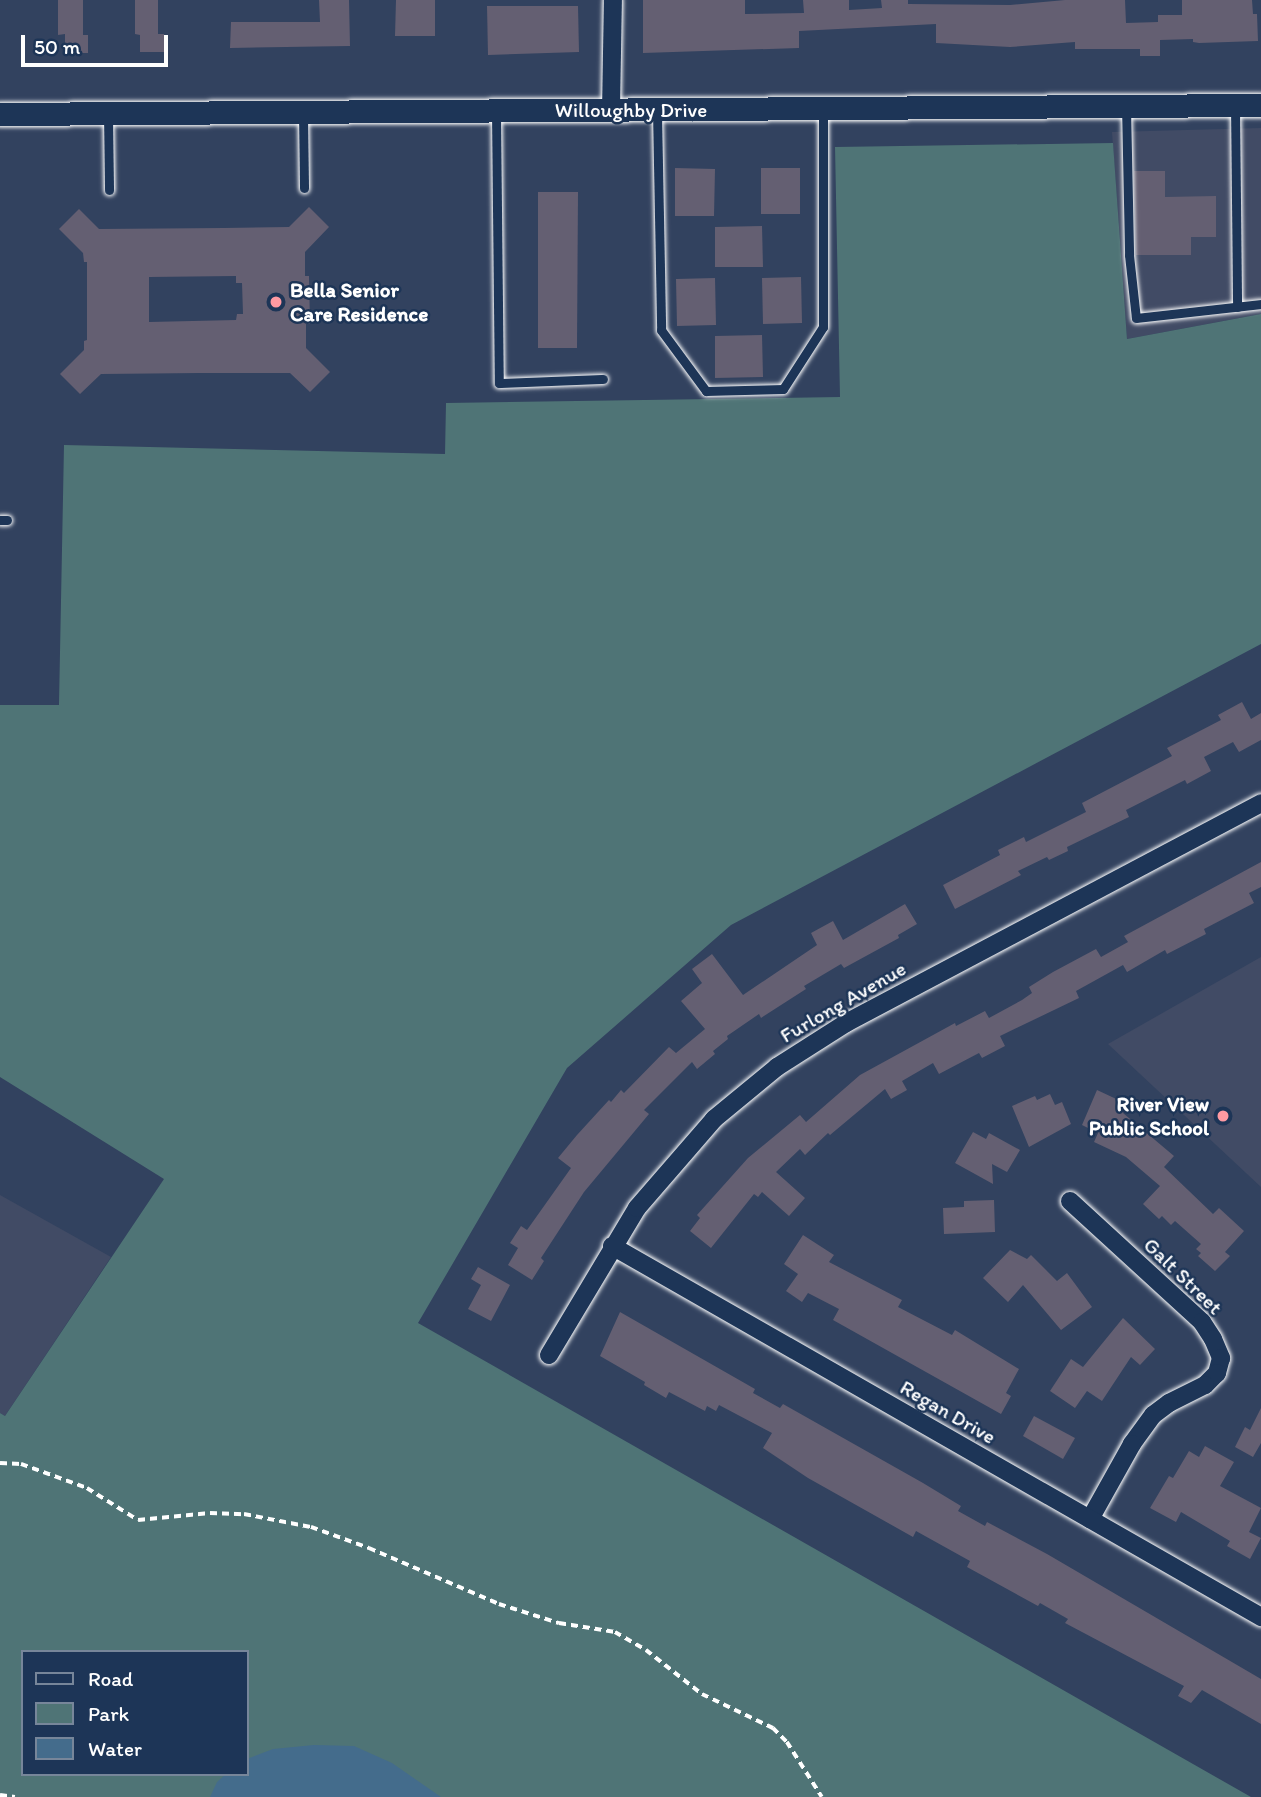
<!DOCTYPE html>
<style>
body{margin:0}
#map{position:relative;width:1261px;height:1797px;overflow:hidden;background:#32425f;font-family:Itim,sans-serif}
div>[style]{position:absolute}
.built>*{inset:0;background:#414b65}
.green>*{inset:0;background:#4f7476}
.water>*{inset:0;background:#446c8c}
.building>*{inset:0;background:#645f72}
.path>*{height:3.5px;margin-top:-1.75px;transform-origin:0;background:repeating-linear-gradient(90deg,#fff 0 7px,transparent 0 12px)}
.roads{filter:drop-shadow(0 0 2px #fff) drop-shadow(0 0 2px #fff)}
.service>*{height:9px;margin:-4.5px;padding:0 4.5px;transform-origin:4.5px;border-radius:4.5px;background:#1d3557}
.minor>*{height:18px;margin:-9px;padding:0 9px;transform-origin:9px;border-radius:9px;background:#1d3557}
.tertiary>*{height:23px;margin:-11.5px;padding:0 11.5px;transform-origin:11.5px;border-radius:11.5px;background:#1d3557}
.dots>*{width:19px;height:19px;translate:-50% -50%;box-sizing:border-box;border:4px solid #1d3557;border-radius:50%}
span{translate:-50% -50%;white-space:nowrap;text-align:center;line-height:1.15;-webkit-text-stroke:5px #1d3557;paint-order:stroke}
.street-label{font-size:21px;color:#fff}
.poi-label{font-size:21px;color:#fff;font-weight:700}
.left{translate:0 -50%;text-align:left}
.right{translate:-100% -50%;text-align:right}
.legend{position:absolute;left:21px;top:1650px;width:228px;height:126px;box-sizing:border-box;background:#1d3557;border:2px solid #77869a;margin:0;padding:9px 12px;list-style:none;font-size:21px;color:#fff}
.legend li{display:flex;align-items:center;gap:14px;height:35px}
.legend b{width:35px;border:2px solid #77869a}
.scale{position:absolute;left:21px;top:35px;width:147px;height:32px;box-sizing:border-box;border:4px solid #fff;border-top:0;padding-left:9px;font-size:21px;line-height:24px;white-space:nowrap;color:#fff;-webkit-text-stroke:5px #1d3557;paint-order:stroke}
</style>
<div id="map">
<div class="built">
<div style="clip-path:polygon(1261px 128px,1261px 314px,1127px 339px,1112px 132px)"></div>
<div style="clip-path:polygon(1261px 957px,1261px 1187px,1108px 1044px)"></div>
<div style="clip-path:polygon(0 1195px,111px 1257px,5px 1416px,0 1413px)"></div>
</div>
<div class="green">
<div style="clip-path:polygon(evenodd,1113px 143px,1127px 339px,1261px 314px,1261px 644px,731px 925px,567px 1068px,418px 1323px,1251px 1797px,0 1797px,0 1413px,5px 1416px,164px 1179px,0 1077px,0 705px,59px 705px,64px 445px,445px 454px,446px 403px,840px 397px,835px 147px,1113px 143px,23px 1652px,247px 1652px,247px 1774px,23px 1774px,23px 1652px)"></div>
</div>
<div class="water">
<div style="clip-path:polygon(314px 1745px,354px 1746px,392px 1763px,441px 1797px,210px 1797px,217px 1782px,226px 1774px,247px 1774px,247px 1759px,273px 1749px)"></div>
</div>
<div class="building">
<div style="clip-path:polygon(58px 0,83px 0,83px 35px,88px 35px,88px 53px,65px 53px,65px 34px,58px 35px)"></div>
<div style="clip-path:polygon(135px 0,158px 0,158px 34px,164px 34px,164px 52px,140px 52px,140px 35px,135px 34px)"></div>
<div style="clip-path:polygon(319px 0,349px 0,350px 46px,230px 48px,231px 22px,320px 22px)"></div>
<div style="clip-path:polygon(396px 0,435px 0,435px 36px,395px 36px)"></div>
<div style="clip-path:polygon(643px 0,745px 0,745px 14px,804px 13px,803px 0,849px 0,849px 10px,882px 8px,881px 0,908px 0,908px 4px,1010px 5px,1065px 0,1125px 0,1126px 23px,1158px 22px,1158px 15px,1182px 15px,1182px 0,1252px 0,1253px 14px,1257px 14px,1258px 41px,1199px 43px,1193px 42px,1193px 39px,1160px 40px,1160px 56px,1140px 56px,1140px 49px,1075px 49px,1075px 42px,1010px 47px,936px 43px,936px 24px,799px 31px,799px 48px,643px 53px)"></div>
<div style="clip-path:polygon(487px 6px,578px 6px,579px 52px,488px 55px)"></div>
<div style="clip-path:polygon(675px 168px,715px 169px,714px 216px,675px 216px)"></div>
<div style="clip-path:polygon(761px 168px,800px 168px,800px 214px,761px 214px)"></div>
<div style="clip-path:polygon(1134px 171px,1165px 171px,1165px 197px,1216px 196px,1216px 237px,1191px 237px,1191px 255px,1136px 255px)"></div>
<div style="clip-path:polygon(538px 192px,578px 192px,577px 348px,538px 348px)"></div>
<div style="clip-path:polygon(evenodd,309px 207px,329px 227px,305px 252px,305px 276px,309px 276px,310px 324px,306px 324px,306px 348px,330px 372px,310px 392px,290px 373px,200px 373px,101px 374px,80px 394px,60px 374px,84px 350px,84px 341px,87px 340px,87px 262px,84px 262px,83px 253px,59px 229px,79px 209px,99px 229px,224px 228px,289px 227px,309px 207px,236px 276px,236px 283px,242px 283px,243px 314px,237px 314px,236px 320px,149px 322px,149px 277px,236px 276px)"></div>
<div style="clip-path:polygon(762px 226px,763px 267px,715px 267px,715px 227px)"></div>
<div style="clip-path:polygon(801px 277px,802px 323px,763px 324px,762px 278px)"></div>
<div style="clip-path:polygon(715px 278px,716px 325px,677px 326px,676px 279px)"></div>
<div style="clip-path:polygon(762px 335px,763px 377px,715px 378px,715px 336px)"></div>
<div style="clip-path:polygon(1242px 702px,1251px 719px,1261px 713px,1261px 740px,1239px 752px,1233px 742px,1204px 757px,1211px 771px,1187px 784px,1185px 780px,1126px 810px,1129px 817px,1067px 847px,1068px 851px,1049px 860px,1047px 857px,1018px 871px,1021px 875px,955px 909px,943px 885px,1000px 855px,998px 850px,1024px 837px,1026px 842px,1086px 812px,1082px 803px,1172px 756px,1167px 748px,1221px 720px,1218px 715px)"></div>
<div style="clip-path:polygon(1261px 862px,1261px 887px,1249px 893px,1254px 903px,1204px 929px,1206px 934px,1167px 954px,1165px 950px,1127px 972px,1123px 965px,1076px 991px,1079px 998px,1000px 1036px,1005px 1046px,982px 1058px,979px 1053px,939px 1074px,933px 1063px,902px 1081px,907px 1090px,891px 1099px,885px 1089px,830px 1135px,828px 1133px,805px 1155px,800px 1149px,776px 1172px,805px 1198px,789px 1216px,762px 1192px,758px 1197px,754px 1194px,711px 1248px,690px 1231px,700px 1218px,697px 1215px,748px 1158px,800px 1115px,806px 1122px,860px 1075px,955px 1023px,956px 1026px,985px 1011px,989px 1018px,1022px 1000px,1032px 993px,1029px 987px,1053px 972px,1096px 949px,1101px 957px,1128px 942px,1124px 936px)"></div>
<div style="clip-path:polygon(905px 904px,917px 924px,898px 935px,899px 938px,844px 968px,841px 964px,804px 986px,806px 989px,761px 1018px,759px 1014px,727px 1036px,728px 1039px,713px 1051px,715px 1054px,697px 1069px,692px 1062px,644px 1110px,649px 1114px,584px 1192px,541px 1258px,544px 1261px,532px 1280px,508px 1265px,518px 1248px,510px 1243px,521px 1226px,527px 1230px,571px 1168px,558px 1158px,577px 1135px,609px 1100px,611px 1102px,621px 1090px,624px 1093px,669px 1047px,676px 1053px,705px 1029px,681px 1001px,702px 983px,692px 969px,712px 954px,743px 995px,817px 945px,811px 933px,833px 921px,843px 940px)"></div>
<div style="clip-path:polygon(1097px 1090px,1127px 1104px,1123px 1113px,1174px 1156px,1164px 1167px,1213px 1214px,1219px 1208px,1244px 1231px,1225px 1252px,1230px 1256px,1215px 1271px,1198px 1256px,1201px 1253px,1196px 1249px,1201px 1244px,1175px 1221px,1171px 1225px,1162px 1216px,1159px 1219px,1143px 1204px,1160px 1186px,1126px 1157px,1094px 1142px,1098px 1133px,1082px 1125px)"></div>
<div style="clip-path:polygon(1050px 1094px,1055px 1105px,1062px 1102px,1071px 1124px,1029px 1147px,1012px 1106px,1035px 1096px,1037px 1100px)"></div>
<div style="clip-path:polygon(973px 1132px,986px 1139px,989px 1133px,1020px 1150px,1007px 1172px,992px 1164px,993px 1184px,955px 1163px)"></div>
<div style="clip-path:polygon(994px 1200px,995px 1232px,944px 1234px,943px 1208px,964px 1207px,964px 1201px)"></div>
<div style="clip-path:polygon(803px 1235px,834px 1255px,829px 1262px,902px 1300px,898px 1307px,952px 1335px,955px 1330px,1019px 1369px,1006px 1393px,1011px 1396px,1001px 1414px,833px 1320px,839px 1309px,808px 1293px,802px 1302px,786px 1291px,798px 1274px,784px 1264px)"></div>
<div style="clip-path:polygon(1010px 1250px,1027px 1259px,1031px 1255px,1057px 1281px,1067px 1273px,1092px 1307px,1061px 1330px,1023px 1285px,1008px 1302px,983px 1278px)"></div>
<div style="clip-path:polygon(478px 1267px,510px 1285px,491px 1321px,468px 1309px,481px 1285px,471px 1279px)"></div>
<div style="clip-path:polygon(620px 1312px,755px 1389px,753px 1393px,780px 1408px,783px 1404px,923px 1483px,961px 1506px,958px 1511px,985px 1526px,987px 1522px,1047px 1554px,1261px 1679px,1261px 1724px,1202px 1690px,1191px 1703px,1178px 1696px,1184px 1686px,1065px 1623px,1068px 1619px,1040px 1603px,1038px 1606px,967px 1567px,970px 1561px,916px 1531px,913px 1537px,808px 1478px,763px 1448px,772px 1433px,719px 1405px,716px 1411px,707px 1406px,705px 1411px,669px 1392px,666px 1398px,644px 1385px,645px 1382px,600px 1356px)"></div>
<div style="clip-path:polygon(1123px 1318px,1155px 1349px,1140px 1365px,1131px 1357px,1102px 1401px,1087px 1391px,1075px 1408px,1050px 1391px,1071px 1359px,1083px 1367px)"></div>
<div style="clip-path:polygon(1261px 1408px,1261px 1443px,1253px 1457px,1235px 1447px,1245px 1427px,1250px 1430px)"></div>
<div style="clip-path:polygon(1034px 1416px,1075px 1438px,1063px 1459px,1023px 1436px)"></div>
<div style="clip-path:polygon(1205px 1446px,1234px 1462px,1220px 1486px,1261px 1508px,1249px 1532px,1261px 1538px,1250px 1559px,1227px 1546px,1230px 1541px,1181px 1512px,1176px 1522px,1150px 1508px,1169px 1476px,1173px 1478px,1189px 1451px,1199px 1457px)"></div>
</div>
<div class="path">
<div style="left:0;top:1463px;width:21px;rotate:3deg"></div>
<div style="left:21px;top:1464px;width:70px;rotate:20deg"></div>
<div style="left:87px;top:1488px;width:60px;rotate:32.1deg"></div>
<div style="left:138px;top:1520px;width:72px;rotate:-5.6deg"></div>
<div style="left:210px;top:1513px;width:34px;rotate:2deg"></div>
<div style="left:244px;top:1514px;width:68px;rotate:11deg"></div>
<div style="left:311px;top:1527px;width:62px;rotate:19.9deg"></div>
<div style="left:369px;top:1548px;width:142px;rotate:23.3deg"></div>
<div style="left:499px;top:1604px;width:63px;rotate:17.6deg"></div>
<div style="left:559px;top:1623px;width:57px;rotate:9.1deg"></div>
<div style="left:615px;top:1632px;width:36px;rotate:30deg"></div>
<div style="left:646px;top:1650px;width:71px;rotate:38.2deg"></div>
<div style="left:702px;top:1694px;width:79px;rotate:25.6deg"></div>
<div style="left:773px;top:1728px;width:20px;rotate:45deg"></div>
<div style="left:787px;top:1742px;width:65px;rotate:57.5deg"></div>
<div style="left:0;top:1795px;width:15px;rotate:8deg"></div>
</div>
<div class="roads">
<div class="service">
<div style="left:1235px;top:105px;width:202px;rotate:89.4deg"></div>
<div style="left:1126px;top:106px;width:149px;rotate:88.8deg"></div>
<div style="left:1129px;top:255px;width:63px;rotate:83.7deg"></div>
<div style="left:1136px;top:318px;width:126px;rotate:-6.4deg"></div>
<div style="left:657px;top:112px;width:218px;rotate:88.9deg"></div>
<div style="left:661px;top:330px;width:76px;rotate:53.6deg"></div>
<div style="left:706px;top:391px;width:77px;rotate:-1.5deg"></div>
<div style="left:783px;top:389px;width:74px;rotate:-57.2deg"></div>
<div style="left:823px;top:327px;width:217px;rotate:-90deg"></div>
<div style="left:496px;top:113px;width:270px;rotate:89.4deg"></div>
<div style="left:499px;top:383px;width:104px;rotate:-2.2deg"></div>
<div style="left:303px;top:114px;width:74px;rotate:89.2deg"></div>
<div style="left:108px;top:115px;width:75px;rotate:89.2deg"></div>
<div style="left:0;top:520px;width:7px"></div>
</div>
<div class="minor">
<div style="left:611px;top:110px;width:110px;rotate:-89deg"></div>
<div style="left:1070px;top:1201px;width:179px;rotate:42.5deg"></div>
<div style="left:1202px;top:1322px;width:20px;rotate:57deg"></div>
<div style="left:1213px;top:1339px;width:21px;rotate:67deg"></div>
<div style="left:1221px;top:1358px;width:16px;rotate:105deg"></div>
<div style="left:1217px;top:1373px;width:17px;rotate:135deg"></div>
<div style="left:1205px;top:1385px;width:40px;rotate:153.4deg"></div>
<div style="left:1169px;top:1403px;width:20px;rotate:143deg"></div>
<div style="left:1153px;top:1415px;width:36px;rotate:126deg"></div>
<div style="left:1132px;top:1444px;width:86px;rotate:119.2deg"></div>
<div style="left:612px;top:1246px;width:748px;rotate:29.75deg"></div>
<div style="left:549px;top:1355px;width:171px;rotate:-59.1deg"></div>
<div style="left:637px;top:1208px;width:118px;rotate:-49.1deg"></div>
<div style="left:714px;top:1119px;width:82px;rotate:-39.5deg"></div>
<div style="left:777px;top:1067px;width:82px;rotate:-32.5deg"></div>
<div style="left:846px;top:1023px;width:470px;rotate:-27.9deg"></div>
</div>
<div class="tertiary">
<div style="left:0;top:114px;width:1261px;rotate:-0.41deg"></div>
</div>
</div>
<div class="dots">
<div style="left:276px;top:302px;background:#ff9aa2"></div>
<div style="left:1223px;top:1116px;background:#ff9aa2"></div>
</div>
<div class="street-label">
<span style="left:631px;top:110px">Willoughby Drive</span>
<span style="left:843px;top:1002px;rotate:-30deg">Furlong Avenue</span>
<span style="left:1183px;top:1276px;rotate:44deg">Galt Street</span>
<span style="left:948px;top:1412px;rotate:30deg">Regan Drive</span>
</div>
<div class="poi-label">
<span class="left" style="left:290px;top:302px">Bella Senior<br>Care Residence</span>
<span class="right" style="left:1209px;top:1116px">River View<br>Public School</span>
</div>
<ul class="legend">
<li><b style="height:9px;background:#1d3557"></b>Road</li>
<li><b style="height:19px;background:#4f7476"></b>Park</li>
<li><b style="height:19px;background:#446c8c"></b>Water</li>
</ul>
<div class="scale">50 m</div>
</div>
